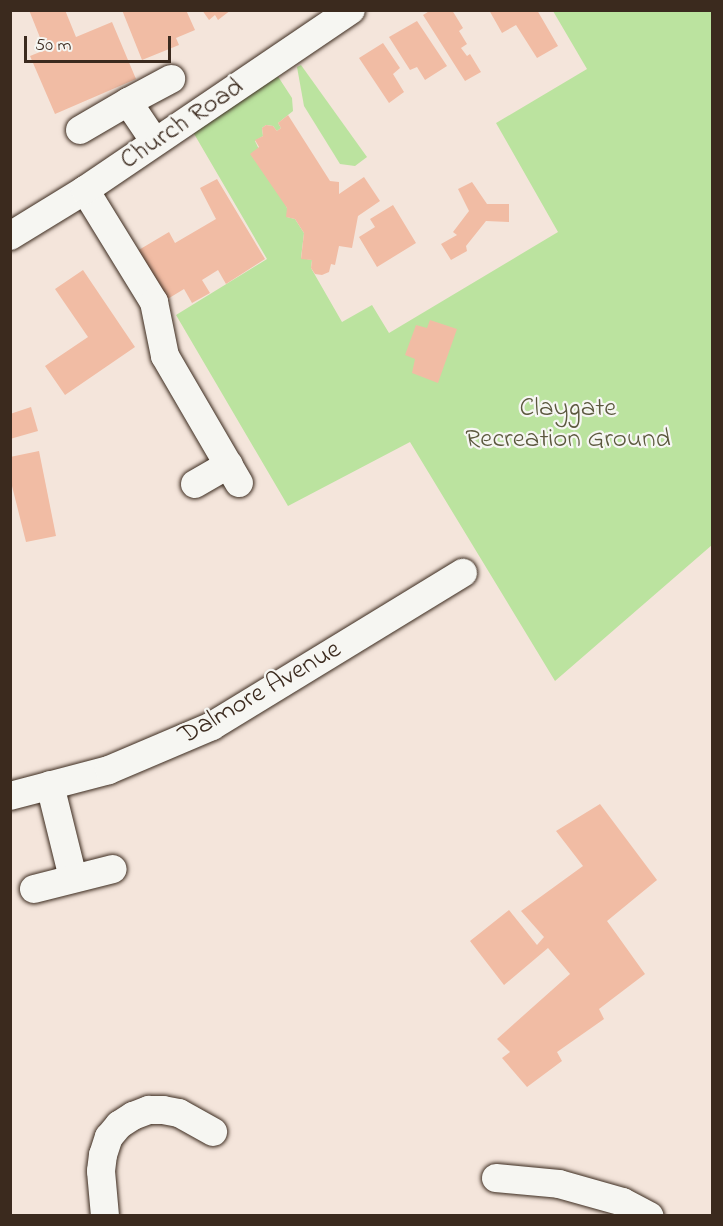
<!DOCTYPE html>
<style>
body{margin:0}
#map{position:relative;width:723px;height:1226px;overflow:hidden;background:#f4e5db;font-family:"Indie Flower",sans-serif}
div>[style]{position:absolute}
.green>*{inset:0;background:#bbe39f}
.building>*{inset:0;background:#f1bca4}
.roads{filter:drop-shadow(0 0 2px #3b2a1e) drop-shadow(0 0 2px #3b2a1e)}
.minor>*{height:28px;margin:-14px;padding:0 14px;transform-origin:14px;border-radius:14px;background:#f6f6f2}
span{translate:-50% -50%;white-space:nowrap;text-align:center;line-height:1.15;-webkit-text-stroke:4.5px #f6f6f2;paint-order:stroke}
.street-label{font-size:27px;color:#3b2a1e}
.park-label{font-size:27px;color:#5b583e}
.frame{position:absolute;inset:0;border:12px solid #3b2a1e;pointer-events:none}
.scale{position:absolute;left:24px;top:36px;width:147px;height:27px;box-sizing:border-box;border:3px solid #3b2a1e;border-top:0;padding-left:8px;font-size:18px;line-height:21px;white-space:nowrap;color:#3b2a1e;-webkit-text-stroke:4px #f6f6f2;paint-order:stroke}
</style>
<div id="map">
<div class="green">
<div style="clip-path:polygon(553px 11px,712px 11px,712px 545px,555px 681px,410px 442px,288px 506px,176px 315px,267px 259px,193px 132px,277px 75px,292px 98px,293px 111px,278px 123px,281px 128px,277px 131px,273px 126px,266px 125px,262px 128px,263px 136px,255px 141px,287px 208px,287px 217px,295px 219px,304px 233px,301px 258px,312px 260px,311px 268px,342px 322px,372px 305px,389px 333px,558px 232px,496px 123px,587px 69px)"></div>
<div style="clip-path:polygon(301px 65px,367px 157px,355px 166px,340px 164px,304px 106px,297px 67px)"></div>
</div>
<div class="building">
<div style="clip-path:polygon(29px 10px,65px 10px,76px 37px,112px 22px,136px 79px,55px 114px,30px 56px,45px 50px)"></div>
<div style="clip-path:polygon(122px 10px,186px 10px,195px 30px,176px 38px,179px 45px,142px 60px)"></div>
<div style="clip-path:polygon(202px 10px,231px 10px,218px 20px,215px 15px,209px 20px)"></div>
<div style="clip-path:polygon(431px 10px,452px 10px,463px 28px,459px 31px,467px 44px,461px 48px,467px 56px,470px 54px,481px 72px,465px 81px,423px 15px)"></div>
<div style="clip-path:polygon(489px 10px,537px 10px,558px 46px,537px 58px,516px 25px,502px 33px)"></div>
<div style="clip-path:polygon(417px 21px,447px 66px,425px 80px,417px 67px,410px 70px,389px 37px)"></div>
<div style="clip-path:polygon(383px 43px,400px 68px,393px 74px,404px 92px,389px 103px,359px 58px)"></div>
<div style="clip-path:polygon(288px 115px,330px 181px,339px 182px,339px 194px,364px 177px,380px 201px,358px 216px,352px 248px,339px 246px,335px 265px,331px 264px,329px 272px,322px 275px,315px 274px,311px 268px,312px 260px,301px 259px,304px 233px,295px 219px,286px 217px,287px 208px,250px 154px,259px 147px,255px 140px,263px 136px,262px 128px,266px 125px,273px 126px,277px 131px,281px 128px,278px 123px)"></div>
<div style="clip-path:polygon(217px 179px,265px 259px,226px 284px,218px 270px,202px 280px,210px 293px,192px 303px,184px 289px,166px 300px,137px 251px,169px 232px,175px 243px,216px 219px,200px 188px)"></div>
<div style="clip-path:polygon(472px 182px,487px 204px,509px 204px,509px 222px,486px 221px,466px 246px,467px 251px,451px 260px,441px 244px,457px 235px,453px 232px,469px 211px,458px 189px)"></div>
<div style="clip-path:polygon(393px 205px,416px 243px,377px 267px,359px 237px,375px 227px,370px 219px)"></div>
<div style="clip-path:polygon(83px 270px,135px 347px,65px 395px,45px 366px,88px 337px,55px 289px)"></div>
<div style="clip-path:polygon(430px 320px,457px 329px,438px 383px,412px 373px,415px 359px,405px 355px,416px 325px,427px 328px)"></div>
<div style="clip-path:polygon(31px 407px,38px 431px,10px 439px,10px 414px)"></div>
<div style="clip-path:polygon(39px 451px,56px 536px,26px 542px,10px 478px,10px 457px)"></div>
<div style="clip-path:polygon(600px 804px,657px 880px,607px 921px,645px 974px,599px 1009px,604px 1019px,557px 1052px,562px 1061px,527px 1087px,502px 1058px,510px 1052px,497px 1039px,570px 974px,548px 948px,504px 985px,470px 941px,509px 910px,537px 945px,544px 937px,521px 911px,583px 866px,556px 831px)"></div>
</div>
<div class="roads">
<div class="minor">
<div style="left:128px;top:102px;width:49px;rotate:-28.1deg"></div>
<div style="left:80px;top:130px;width:56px;rotate:-30.3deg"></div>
<div style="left:128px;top:102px;width:48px;rotate:56deg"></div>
<div style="left:85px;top:190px;width:132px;rotate:58.4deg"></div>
<div style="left:154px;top:302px;width:55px;rotate:78.5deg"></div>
<div style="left:165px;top:356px;width:147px;rotate:59.8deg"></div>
<div style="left:10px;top:236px;width:88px;rotate:-31.5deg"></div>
<div style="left:85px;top:190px;width:321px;rotate:-34.1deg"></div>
<div style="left:195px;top:484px;width:39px;rotate:-30deg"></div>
<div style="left:50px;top:785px;width:96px;rotate:76.1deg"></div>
<div style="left:10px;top:796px;width:102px;rotate:-14.7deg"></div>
<div style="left:109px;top:770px;width:112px;rotate:-23.1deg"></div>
<div style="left:212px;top:726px;width:294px;rotate:-31.4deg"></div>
<div style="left:34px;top:889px;width:81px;rotate:-14.2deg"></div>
<div style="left:496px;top:1178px;width:63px;rotate:5.4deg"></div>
<div style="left:559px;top:1184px;width:66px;rotate:15.7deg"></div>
<div style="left:623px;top:1202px;width:30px;rotate:28deg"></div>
<div style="left:105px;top:1216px;width:45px;rotate:-95.1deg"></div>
<div style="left:101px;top:1171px;width:16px;rotate:-83deg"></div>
<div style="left:103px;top:1155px;width:19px;rotate:-72deg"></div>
<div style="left:109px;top:1137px;width:16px;rotate:-50deg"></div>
<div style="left:119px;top:1125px;width:17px;rotate:-33deg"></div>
<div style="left:133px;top:1116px;width:17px;rotate:-21deg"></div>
<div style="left:149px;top:1110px;width:14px"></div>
<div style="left:163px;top:1110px;width:16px;rotate:11deg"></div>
<div style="left:179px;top:1113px;width:39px;rotate:29deg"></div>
</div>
</div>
<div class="street-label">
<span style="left:182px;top:124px;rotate:-34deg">Church Road</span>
<span style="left:260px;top:693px;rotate:-30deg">Dalmore Avenue</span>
</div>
<div class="park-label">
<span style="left:568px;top:424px">Claygate<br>Recreation Ground</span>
</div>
<div class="frame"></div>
<div class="scale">50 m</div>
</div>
